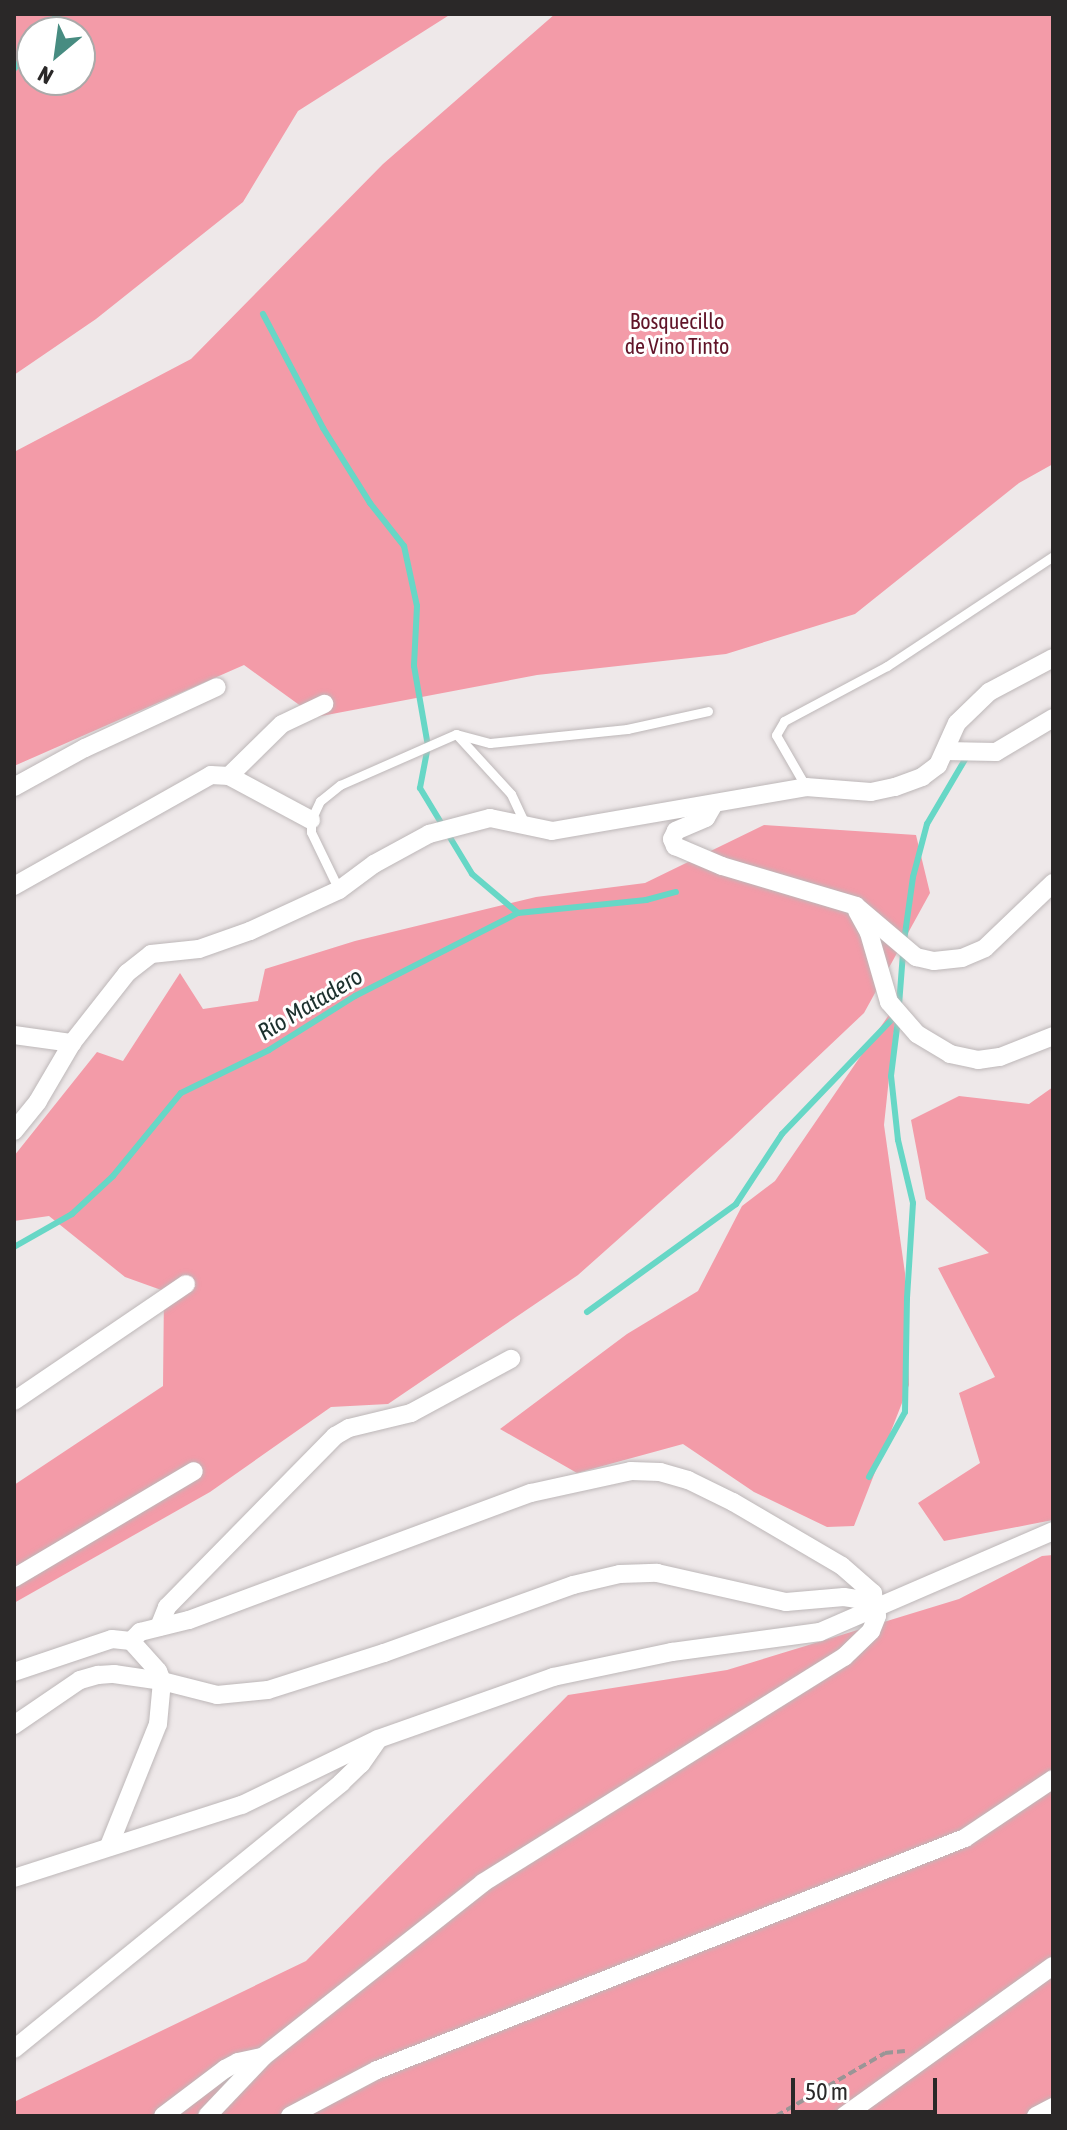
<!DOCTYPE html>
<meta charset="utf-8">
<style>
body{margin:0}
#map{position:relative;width:1067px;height:2130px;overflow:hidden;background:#eee8e9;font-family:"Asap Condensed",sans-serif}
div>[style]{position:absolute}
.forest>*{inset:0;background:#f39ba8}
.stream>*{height:6px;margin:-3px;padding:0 3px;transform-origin:3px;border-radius:3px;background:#67d7c6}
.path>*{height:4px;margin-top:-2px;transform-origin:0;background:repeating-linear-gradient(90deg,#9a9596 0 8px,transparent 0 12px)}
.roads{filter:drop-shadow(0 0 2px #bdb7b8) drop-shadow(0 0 2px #bdb7b8)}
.service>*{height:9px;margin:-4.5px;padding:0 4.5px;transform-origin:4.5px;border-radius:4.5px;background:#fff}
.minor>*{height:18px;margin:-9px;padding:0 9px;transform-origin:9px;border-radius:9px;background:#fff}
span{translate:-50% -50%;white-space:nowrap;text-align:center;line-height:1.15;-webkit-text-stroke:6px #fff;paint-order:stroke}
.park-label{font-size:22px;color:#601428}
.water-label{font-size:24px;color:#1c302d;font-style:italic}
.frame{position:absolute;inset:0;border:16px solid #2a2828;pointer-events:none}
.north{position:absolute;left:16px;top:16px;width:80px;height:80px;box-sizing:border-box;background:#fff;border:2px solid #aaa9a9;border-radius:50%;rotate:209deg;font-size:22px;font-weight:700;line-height:32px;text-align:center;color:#2a2828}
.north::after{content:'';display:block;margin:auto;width:28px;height:36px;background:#478c81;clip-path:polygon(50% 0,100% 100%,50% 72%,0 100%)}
.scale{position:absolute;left:791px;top:2078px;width:146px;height:36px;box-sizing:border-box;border:4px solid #2a2828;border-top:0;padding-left:10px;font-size:24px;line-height:28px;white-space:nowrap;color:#2a2828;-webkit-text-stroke:6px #fff;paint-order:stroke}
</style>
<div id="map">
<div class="forest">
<div style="clip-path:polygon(evenodd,14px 14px,451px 14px,298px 111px,243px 202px,96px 319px,14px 375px,14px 14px,32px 32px,80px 32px,80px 80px,32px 80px,32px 32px)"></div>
<div style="clip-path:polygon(555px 14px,1053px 14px,1053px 464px,1019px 483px,855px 614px,726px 654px,537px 675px,316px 717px,244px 665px,14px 766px,14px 452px,191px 359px,383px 164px)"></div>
<div style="clip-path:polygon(764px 825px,916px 835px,930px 893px,864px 1013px,732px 1138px,578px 1275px,388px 1404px,331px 1407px,210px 1492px,14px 1603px,14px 1485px,163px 1386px,164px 1291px,125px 1277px,49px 1216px,14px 1221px,14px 1156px,97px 1052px,123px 1061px,180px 973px,203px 1009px,258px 1001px,265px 969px,355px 941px,536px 897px,645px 883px)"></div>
<div style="clip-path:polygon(897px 1003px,884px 1125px,905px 1273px,909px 1385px,854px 1526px,827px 1527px,754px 1492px,683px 1444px,577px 1473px,500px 1429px,627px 1334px,698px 1291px,742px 1206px,775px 1181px)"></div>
<div style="clip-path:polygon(1053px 1087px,1053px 1520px,944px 1541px,918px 1503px,980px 1463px,959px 1393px,995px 1377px,938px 1268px,989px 1253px,926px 1199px,911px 1120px,959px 1096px,1029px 1104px)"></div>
<div style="clip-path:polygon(1053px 1555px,1053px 2116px,14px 2116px,14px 2102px,306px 1961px,568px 1695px,727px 1670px,959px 1599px,1042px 1556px)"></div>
</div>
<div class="stream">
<div style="left:43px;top:32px;width:23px;rotate:-50deg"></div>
<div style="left:14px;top:69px;width:29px;rotate:-52deg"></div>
<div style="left:263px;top:314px;width:129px;rotate:62.2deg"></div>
<div style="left:323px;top:428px;width:89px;rotate:57.9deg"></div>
<div style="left:370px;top:503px;width:55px;rotate:51.7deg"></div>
<div style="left:404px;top:546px;width:61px;rotate:77.8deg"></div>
<div style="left:417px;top:606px;width:60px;rotate:92.9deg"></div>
<div style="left:414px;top:666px;width:81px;rotate:80.1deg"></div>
<div style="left:428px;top:746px;width:43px;rotate:100.8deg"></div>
<div style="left:420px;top:788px;width:100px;rotate:58.8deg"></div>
<div style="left:472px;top:874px;width:60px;rotate:40.3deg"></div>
<div style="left:904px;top:941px;width:65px;rotate:-82deg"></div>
<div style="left:913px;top:877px;width:55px;rotate:-75.2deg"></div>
<div style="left:927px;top:824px;width:79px;rotate:-59.5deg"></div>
<div style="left:899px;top:1005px;width:52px;rotate:-85.6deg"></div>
<div style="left:14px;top:1247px;width:67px;rotate:-29.6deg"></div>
<div style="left:72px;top:1214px;width:56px;rotate:-42.8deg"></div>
<div style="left:113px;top:1176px;width:107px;rotate:-50.7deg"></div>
<div style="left:181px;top:1093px;width:98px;rotate:-26deg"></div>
<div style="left:269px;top:1050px;width:102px;rotate:-32.1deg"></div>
<div style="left:355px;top:996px;width:183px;rotate:-27deg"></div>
<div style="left:518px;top:913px;width:129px;rotate:-5.8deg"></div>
<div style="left:646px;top:900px;width:31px;rotate:-15deg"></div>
<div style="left:587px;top:1312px;width:184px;rotate:-35.9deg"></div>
<div style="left:736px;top:1204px;width:84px;rotate:-56.7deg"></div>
<div style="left:782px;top:1134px;width:165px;rotate:-46.2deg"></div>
<div style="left:869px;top:1477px;width:74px;rotate:-61deg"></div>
<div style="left:905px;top:1412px;width:114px;rotate:-89deg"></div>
<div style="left:907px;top:1298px;width:95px;rotate:-86.4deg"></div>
<div style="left:913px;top:1203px;width:65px;rotate:-103.4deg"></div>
<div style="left:898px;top:1140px;width:64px;rotate:-96.2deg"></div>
<div style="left:891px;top:1076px;width:56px;rotate:-82.9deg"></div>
</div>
<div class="path">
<div style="left:776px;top:2116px;width:126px;rotate:-30deg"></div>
<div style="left:885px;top:2053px;width:20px;rotate:-6deg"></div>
</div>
<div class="roads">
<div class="service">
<div style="left:457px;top:735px;width:80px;rotate:47.5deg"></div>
<div style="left:511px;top:794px;width:33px;rotate:65deg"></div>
<div style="left:806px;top:787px;width:60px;rotate:-120deg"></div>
<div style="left:776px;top:735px;width:16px;rotate:-60deg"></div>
<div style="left:784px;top:721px;width:117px;rotate:-28.1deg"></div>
<div style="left:887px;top:666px;width:199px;rotate:-33.5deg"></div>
<div style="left:339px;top:890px;width:64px;rotate:-115.8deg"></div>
<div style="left:311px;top:832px;width:12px;rotate:-90deg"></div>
<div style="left:311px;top:820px;width:21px;rotate:-65deg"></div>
<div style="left:320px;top:801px;width:26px;rotate:-39deg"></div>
<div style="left:340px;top:785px;width:127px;rotate:-23.7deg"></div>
<div style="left:456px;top:734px;width:35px;rotate:15deg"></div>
<div style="left:490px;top:743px;width:138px;rotate:-5.8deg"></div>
<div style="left:627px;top:729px;width:83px;rotate:-12.5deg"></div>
</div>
<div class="minor">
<div style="left:945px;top:751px;width:51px;rotate:1.1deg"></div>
<div style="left:996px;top:752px;width:66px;rotate:-30.8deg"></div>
<div style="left:229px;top:776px;width:74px;rotate:-44.5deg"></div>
<div style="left:282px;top:724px;width:47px;rotate:-25.5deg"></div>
<div style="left:14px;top:787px;width:81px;rotate:-28.8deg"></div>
<div style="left:85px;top:748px;width:145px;rotate:-24.8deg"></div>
<div style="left:714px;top:804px;width:16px;rotate:120deg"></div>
<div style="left:706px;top:818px;width:33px;rotate:157deg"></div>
<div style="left:676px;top:831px;width:9px;rotate:117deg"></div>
<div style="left:672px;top:839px;width:8px;rotate:67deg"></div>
<div style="left:675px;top:846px;width:51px;rotate:23.1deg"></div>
<div style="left:722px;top:866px;width:140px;rotate:16.6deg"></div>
<div style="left:856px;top:906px;width:79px;rotate:40.4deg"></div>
<div style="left:916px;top:957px;width:18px;rotate:13deg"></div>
<div style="left:934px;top:961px;width:28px;rotate:-6deg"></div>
<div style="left:962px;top:958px;width:25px;rotate:-23deg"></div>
<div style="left:985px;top:948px;width:94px;rotate:-43.7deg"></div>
<div style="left:14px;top:886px;width:226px;rotate:-29.4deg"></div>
<div style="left:211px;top:775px;width:18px;rotate:3deg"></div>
<div style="left:229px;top:776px;width:93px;rotate:28.2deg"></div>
<div style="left:857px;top:911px;width:25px;rotate:61deg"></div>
<div style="left:869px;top:933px;width:72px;rotate:73.8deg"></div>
<div style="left:889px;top:1002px;width:43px;rotate:48.8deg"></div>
<div style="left:917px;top:1034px;width:39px;rotate:31deg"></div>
<div style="left:950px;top:1054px;width:29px;rotate:12deg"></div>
<div style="left:978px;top:1060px;width:22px;rotate:-8deg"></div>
<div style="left:1000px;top:1057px;width:57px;rotate:-21.6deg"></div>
<div style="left:14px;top:1035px;width:59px;rotate:7.9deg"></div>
<div style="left:14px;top:1131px;width:38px;rotate:-51deg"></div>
<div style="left:38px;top:1101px;width:67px;rotate:-59.6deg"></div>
<div style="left:72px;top:1043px;width:89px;rotate:-51.8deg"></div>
<div style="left:127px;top:973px;width:31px;rotate:-38deg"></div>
<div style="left:151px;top:954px;width:48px;rotate:-5.9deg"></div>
<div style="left:199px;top:949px;width:54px;rotate:-19.4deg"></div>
<div style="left:250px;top:931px;width:98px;rotate:-24.7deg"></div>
<div style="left:339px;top:890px;width:44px;rotate:-36.6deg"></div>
<div style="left:374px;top:864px;width:63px;rotate:-28.6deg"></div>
<div style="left:429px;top:834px;width:63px;rotate:-14.7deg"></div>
<div style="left:490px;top:818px;width:63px;rotate:11.8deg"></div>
<div style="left:552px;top:831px;width:258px;rotate:-9.8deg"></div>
<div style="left:806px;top:787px;width:65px;rotate:4.4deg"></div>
<div style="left:871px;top:792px;width:25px;rotate:-12deg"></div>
<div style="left:895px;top:787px;width:29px;rotate:-20deg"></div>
<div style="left:922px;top:777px;width:20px;rotate:-37deg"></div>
<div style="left:938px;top:765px;width:46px;rotate:-65.7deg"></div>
<div style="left:957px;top:723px;width:45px;rotate:-44.1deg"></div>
<div style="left:989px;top:692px;width:72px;rotate:-28deg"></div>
<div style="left:14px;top:1401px;width:208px;rotate:-34.2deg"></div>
<div style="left:14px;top:1578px;width:209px;rotate:-30.7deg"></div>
<div style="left:159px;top:1627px;width:22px;rotate:-68deg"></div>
<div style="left:167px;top:1607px;width:240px;rotate:-45.5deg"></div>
<div style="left:335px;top:1436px;width:16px;rotate:-30deg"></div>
<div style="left:349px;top:1428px;width:64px;rotate:-13.6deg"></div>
<div style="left:411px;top:1413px;width:114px;rotate:-28.4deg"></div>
<div style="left:131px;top:1641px;width:13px;rotate:-45deg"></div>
<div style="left:140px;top:1632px;width:50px;rotate:-13.8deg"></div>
<div style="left:189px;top:1620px;width:365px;rotate:-20.4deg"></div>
<div style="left:531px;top:1493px;width:102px;rotate:-12.4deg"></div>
<div style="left:631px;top:1471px;width:29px;rotate:2deg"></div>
<div style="left:660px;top:1472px;width:29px;rotate:16deg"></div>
<div style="left:688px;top:1480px;width:50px;rotate:26.1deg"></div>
<div style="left:733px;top:1502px;width:126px;rotate:30.4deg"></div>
<div style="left:842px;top:1566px;width:41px;rotate:41.1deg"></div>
<div style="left:873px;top:1593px;width:9px;rotate:84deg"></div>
<div style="left:14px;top:1672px;width:103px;rotate:-18.6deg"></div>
<div style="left:112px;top:1639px;width:19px;rotate:6deg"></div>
<div style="left:131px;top:1641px;width:40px;rotate:48deg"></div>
<div style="left:158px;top:1671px;width:11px;rotate:68deg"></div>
<div style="left:162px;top:1681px;width:43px;rotate:95.3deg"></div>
<div style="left:158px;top:1724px;width:131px;rotate:111.9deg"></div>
<div style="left:14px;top:1725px;width:80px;rotate:-34.3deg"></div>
<div style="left:80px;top:1680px;width:19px;rotate:-16deg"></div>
<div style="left:98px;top:1675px;width:16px;rotate:-4deg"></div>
<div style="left:114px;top:1674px;width:49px;rotate:8.3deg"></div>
<div style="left:162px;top:1681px;width:57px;rotate:14.3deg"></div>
<div style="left:217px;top:1695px;width:51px;rotate:-5.6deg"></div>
<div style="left:268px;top:1690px;width:122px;rotate:-17.7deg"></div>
<div style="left:384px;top:1653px;width:201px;rotate:-19.8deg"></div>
<div style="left:573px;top:1585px;width:48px;rotate:-13.2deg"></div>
<div style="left:620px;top:1574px;width:37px;rotate:-2deg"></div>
<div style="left:657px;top:1573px;width:132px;rotate:12.7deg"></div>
<div style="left:786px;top:1602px;width:58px;rotate:-4.9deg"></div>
<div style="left:844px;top:1597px;width:30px;rotate:9deg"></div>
<div style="left:874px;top:1602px;width:14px;rotate:78deg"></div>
<div style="left:877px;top:1616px;width:16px;rotate:112deg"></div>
<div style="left:871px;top:1631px;width:37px;rotate:136deg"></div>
<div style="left:844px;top:1657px;width:426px;rotate:148deg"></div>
<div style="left:483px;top:1883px;width:280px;rotate:141.7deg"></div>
<div style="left:263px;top:2057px;width:81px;rotate:133.5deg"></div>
<div style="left:14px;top:1878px;width:239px;rotate:-17.8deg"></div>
<div style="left:242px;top:1805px;width:151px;rotate:-25.9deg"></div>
<div style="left:378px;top:1739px;width:186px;rotate:-19.5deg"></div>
<div style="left:553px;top:1677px;width:122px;rotate:-11.9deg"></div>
<div style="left:672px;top:1652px;width:149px;rotate:-7.7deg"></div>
<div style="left:820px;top:1632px;width:254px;rotate:-23.4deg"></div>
<div style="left:14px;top:2049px;width:422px;rotate:-39.1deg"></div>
<div style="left:341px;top:1783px;width:28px;rotate:-44deg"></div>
<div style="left:361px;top:1764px;width:28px;rotate:-55deg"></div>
<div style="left:163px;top:2116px;width:78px;rotate:-37.2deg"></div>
<div style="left:225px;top:2069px;width:15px;rotate:-28deg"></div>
<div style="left:238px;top:2062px;width:25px;rotate:-12deg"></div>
<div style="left:290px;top:2116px;width:98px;rotate:-27.9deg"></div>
<div style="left:377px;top:2070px;width:632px;rotate:-21.53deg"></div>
<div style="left:965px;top:1838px;width:106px;rotate:-33.8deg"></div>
<div style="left:844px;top:2116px;width:257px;rotate:-35.7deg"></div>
<div style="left:1036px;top:2116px;width:19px;rotate:-28deg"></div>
</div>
</div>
<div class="park-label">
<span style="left:677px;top:334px">Bosquecillo<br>de Vino Tinto</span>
</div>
<div class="water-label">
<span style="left:310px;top:1004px;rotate:-31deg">Río Matadero</span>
</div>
<div class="frame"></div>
<div class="north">N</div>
<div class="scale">50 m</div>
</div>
